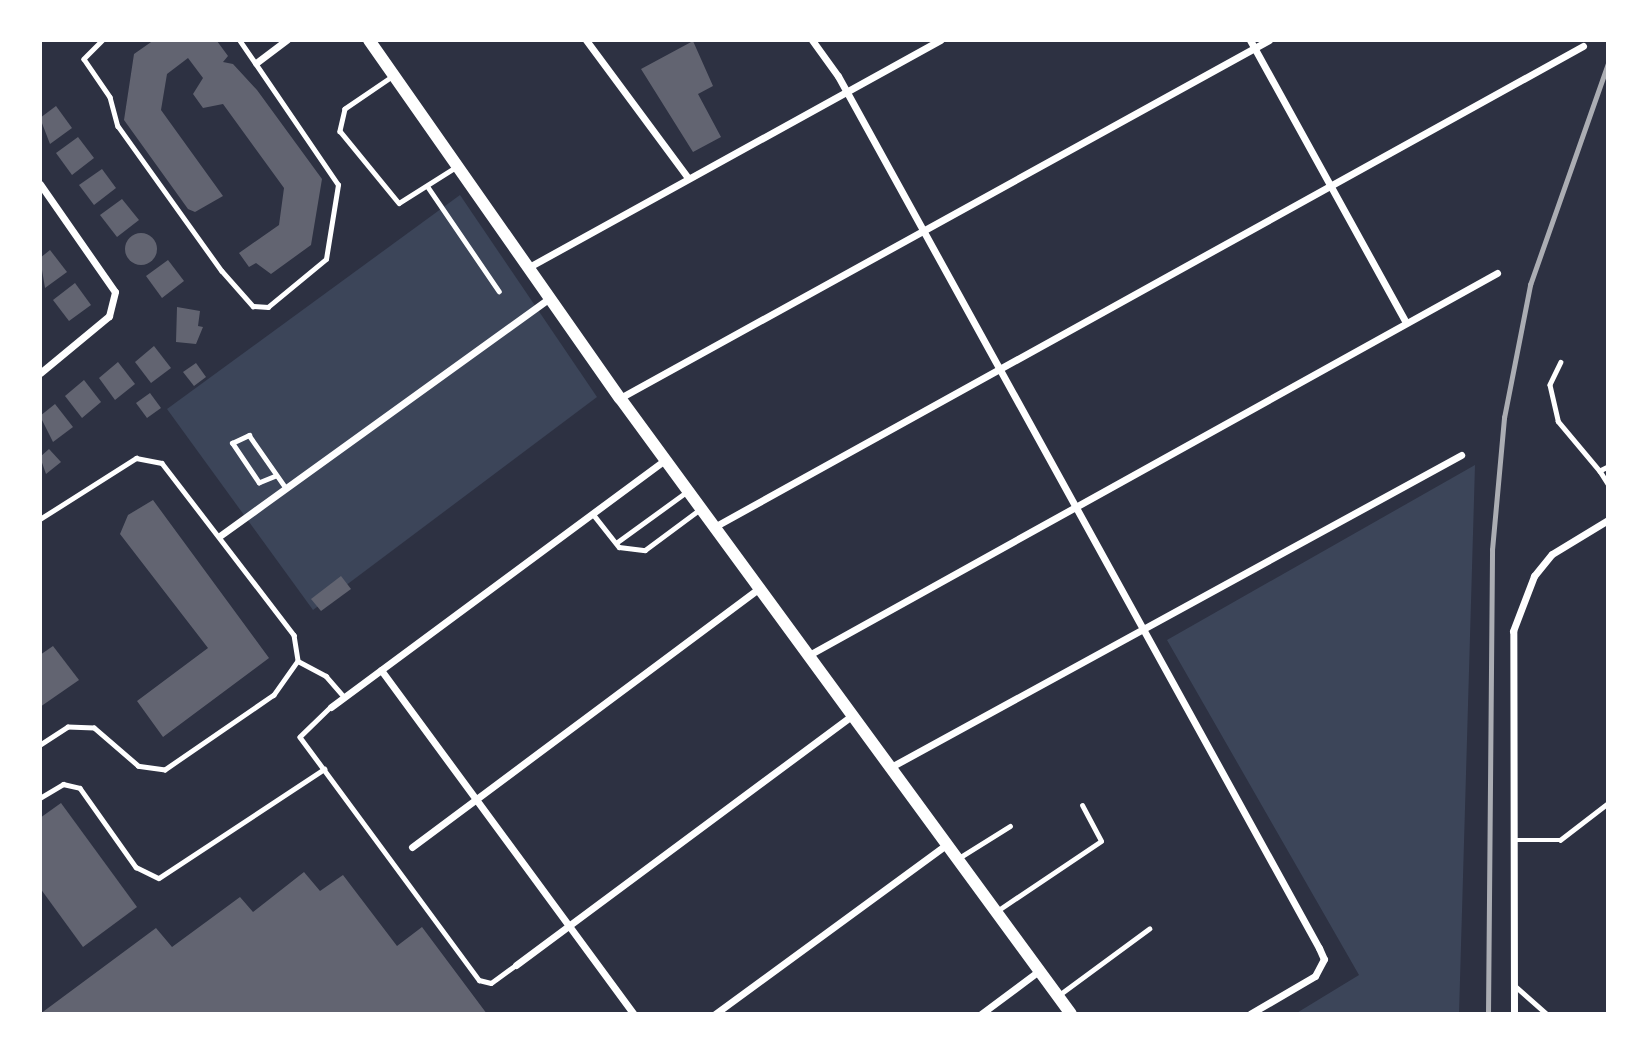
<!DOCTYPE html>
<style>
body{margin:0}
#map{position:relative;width:1648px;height:1054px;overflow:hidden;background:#2d3142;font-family:"PT Sans",sans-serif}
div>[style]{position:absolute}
.green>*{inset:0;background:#3c4559}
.building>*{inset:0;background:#626471}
.round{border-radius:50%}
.service>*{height:4.5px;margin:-2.25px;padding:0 2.25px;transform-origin:2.25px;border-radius:2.25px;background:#fff}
.minor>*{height:7px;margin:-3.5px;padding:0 3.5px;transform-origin:3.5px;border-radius:3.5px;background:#fff}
.secondary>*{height:12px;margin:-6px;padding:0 6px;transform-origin:6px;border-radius:6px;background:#fff}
.rail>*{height:4.5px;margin:-2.25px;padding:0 2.25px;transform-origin:2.25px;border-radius:2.25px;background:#abadb3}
span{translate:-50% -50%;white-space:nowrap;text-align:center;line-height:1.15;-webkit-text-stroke:7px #fff;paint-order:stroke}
.frame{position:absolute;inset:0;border:42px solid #fff;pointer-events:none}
</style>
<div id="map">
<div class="green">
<div style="clip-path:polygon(460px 195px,597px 397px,313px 610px,167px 409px)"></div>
<div style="clip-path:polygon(1475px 465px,1459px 1014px,1295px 1014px,1359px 975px,1167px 640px)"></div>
</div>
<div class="building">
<div style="clip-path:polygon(154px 40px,217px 41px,228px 56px,223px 62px,233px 64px,257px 90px,322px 179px,311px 245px,271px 274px,256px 263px,249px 267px,239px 253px,279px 225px,284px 188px,223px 104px,203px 108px,193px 94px,203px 78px,188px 58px,167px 74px,161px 110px,223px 196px,195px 212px,188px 209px,124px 120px,134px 54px)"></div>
<div style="clip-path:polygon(693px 41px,713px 86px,698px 94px,721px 137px,693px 152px,641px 69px)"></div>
<div style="clip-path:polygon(56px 106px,72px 128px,50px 144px,40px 118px)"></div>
<div style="clip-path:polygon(78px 137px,94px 158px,72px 175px,56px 153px)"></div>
<div style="clip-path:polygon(102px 169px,116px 188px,94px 205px,79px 185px)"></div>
<div style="clip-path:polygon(122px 199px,139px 220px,117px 237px,100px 215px)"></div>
<div class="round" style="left:125px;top:233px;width:32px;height:32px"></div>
<div style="clip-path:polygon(50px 250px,67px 272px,45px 288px,40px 258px)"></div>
<div style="clip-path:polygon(168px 260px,184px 281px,162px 298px,146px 276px)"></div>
<div style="clip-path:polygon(75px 283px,91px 305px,69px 321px,53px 300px)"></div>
<div style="clip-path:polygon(177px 307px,200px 311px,198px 326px,203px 327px,196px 344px,176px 342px)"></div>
<div style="clip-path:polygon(154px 346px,171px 368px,151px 383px,135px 362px)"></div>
<div style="clip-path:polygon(118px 362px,135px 384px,115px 400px,99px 378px)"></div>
<div style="clip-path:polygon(196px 363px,206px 377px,194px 386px,183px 372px)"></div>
<div style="clip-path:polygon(84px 380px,101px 402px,82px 418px,65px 396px)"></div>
<div style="clip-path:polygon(150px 393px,161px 408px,147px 418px,136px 403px)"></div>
<div style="clip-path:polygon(55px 404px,73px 427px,53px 442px,40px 416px)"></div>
<div style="clip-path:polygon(49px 449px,61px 462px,46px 474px,40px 457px)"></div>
<div style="clip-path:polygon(153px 500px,269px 658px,163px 737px,137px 701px,208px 648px,120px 534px,128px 515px)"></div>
<div style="clip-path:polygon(341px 576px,351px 589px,321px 611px,311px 599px)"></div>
<div style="clip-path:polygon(53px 646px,79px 680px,40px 707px,40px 655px)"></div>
<div style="clip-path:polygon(61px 803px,137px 907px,83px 947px,40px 888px,40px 818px)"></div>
<div style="clip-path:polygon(304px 872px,320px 891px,343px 875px,397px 946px,422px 927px,487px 1014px,40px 1014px,156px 928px,172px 947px,240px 897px,253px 912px)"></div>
</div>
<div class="service">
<div style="left:103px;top:40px;width:27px;rotate:135deg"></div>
<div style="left:84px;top:59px;width:46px;rotate:55.6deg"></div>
<div style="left:110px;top:97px;width:30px;rotate:75deg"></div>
<div style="left:118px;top:126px;width:178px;rotate:54.4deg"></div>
<div style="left:222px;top:271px;width:47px;rotate:48.5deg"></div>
<div style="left:253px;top:306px;width:15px;rotate:4deg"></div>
<div style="left:268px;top:307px;width:75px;rotate:-39.6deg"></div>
<div style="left:326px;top:259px;width:75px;rotate:-80.8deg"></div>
<div style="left:338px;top:185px;width:176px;rotate:-124.3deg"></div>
<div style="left:392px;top:77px;width:57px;rotate:145.8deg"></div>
<div style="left:345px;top:109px;width:23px;rotate:103deg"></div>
<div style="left:340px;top:131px;width:93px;rotate:50.7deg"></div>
<div style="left:399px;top:203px;width:67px;rotate:-32.3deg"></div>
<div style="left:428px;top:187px;width:126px;rotate:55.7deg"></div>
<div style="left:1561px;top:362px;width:25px;rotate:116deg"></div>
<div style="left:1550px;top:385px;width:37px;rotate:77deg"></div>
<div style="left:1558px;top:421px;width:65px;rotate:50deg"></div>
<div style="left:1608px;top:467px;width:9px;rotate:153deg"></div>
<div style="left:1600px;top:471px;width:15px;rotate:58deg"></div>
<div style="left:276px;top:476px;width:18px;rotate:158deg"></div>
<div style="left:259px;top:483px;width:48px;rotate:-124deg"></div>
<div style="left:232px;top:443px;width:19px;rotate:-25deg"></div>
<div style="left:249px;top:435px;width:65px;rotate:55.1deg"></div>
<div style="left:593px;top:514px;width:42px;rotate:51.8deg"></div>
<div style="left:619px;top:547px;width:26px;rotate:7deg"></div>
<div style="left:645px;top:550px;width:67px;rotate:-36.5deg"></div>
<div style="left:40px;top:519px;width:114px;rotate:-32.4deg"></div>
<div style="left:136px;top:458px;width:26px;rotate:11deg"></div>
<div style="left:162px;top:463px;width:217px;rotate:52.5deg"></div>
<div style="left:294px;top:635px;width:26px;rotate:81deg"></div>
<div style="left:298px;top:661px;width:42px;rotate:125.2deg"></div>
<div style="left:274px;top:695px;width:132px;rotate:145.5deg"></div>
<div style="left:165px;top:770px;width:27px;rotate:-172deg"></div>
<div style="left:138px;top:766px;width:58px;rotate:-139.2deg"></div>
<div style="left:94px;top:728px;width:26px;rotate:-178deg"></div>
<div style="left:68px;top:727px;width:33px;rotate:147deg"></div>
<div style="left:616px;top:543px;width:85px;rotate:-35.9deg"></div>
<div style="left:298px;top:661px;width:32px;rotate:28deg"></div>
<div style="left:326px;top:676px;width:28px;rotate:49deg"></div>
<div style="left:331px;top:707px;width:43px;rotate:135.9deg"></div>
<div style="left:300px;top:737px;width:302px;rotate:53.6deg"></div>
<div style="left:479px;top:980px;width:12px;rotate:14deg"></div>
<div style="left:491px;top:983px;width:31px;rotate:-36deg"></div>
<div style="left:40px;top:798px;width:27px;rotate:-31deg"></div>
<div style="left:63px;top:784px;width:17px;rotate:13deg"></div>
<div style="left:80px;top:788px;width:97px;rotate:54.7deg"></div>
<div style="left:136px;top:867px;width:25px;rotate:26deg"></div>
<div style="left:159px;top:878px;width:198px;rotate:-33.4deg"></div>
<div style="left:1513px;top:840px;width:47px"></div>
<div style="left:1560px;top:840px;width:61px;rotate:-37.6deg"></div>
<div style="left:959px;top:858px;width:60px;rotate:-32.1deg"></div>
<div style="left:997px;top:911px;width:125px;rotate:-33.9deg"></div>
<div style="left:1101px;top:841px;width:40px;rotate:-118deg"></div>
<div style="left:1514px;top:985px;width:44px;rotate:41.3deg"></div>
<div style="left:1059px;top:995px;width:112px;rotate:-36.3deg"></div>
</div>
<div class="minor">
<div style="left:586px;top:40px;width:172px;rotate:53.5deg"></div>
<div style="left:812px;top:40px;width:44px;rotate:54.2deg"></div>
<div style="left:838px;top:76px;width:996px;rotate:61.12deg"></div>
<div style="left:1319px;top:948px;width:12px;rotate:66deg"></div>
<div style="left:1324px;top:959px;width:19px;rotate:118deg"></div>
<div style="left:1315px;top:976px;width:75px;rotate:149.7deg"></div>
<div style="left:1250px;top:40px;width:323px;rotate:61.1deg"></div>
<div style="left:256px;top:63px;width:39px;rotate:-37deg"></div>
<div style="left:40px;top:184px;width:131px;rotate:55.2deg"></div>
<div style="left:115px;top:292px;width:25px;rotate:104deg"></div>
<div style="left:109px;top:316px;width:89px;rotate:140.4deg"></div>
<div style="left:529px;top:267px;width:470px;rotate:-28.9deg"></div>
<div style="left:620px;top:398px;width:741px;rotate:-28.88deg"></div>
<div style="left:716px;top:526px;width:991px;rotate:-28.97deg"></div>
<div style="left:221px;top:535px;width:405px;rotate:-35.8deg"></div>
<div style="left:809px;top:655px;width:787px;rotate:-29.04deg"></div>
<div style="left:381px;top:670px;width:427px;rotate:53.7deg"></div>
<div style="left:331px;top:707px;width:417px;rotate:-36.5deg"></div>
<div style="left:891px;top:767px;width:650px;rotate:-28.69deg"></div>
<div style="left:412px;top:847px;width:434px;rotate:-36.7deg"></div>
<div style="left:516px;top:965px;width:420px;rotate:-36.6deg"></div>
<div style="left:715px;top:1014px;width:288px;rotate:-36.2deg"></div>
<div style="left:981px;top:1014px;width:74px;rotate:-36.7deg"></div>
<div style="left:1514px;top:1014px;width:383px;rotate:-90.1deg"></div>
<div style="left:1513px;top:631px;width:59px;rotate:-69.1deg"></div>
<div style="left:1534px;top:576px;width:28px;rotate:-51deg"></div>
<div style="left:1552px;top:554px;width:66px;rotate:-31.3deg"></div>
</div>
<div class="secondary">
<div style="left:369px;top:40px;width:437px;rotate:55deg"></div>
<div style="left:620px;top:398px;width:763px;rotate:53.79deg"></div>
</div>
<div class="rail">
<div style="left:1488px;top:1014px;width:464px;rotate:-89.5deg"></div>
<div style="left:1492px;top:550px;width:133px;rotate:-84.8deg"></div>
<div style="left:1504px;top:418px;width:136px;rotate:-78.9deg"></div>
<div style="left:1530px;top:285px;width:235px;rotate:-70.6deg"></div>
</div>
<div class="frame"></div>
</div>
